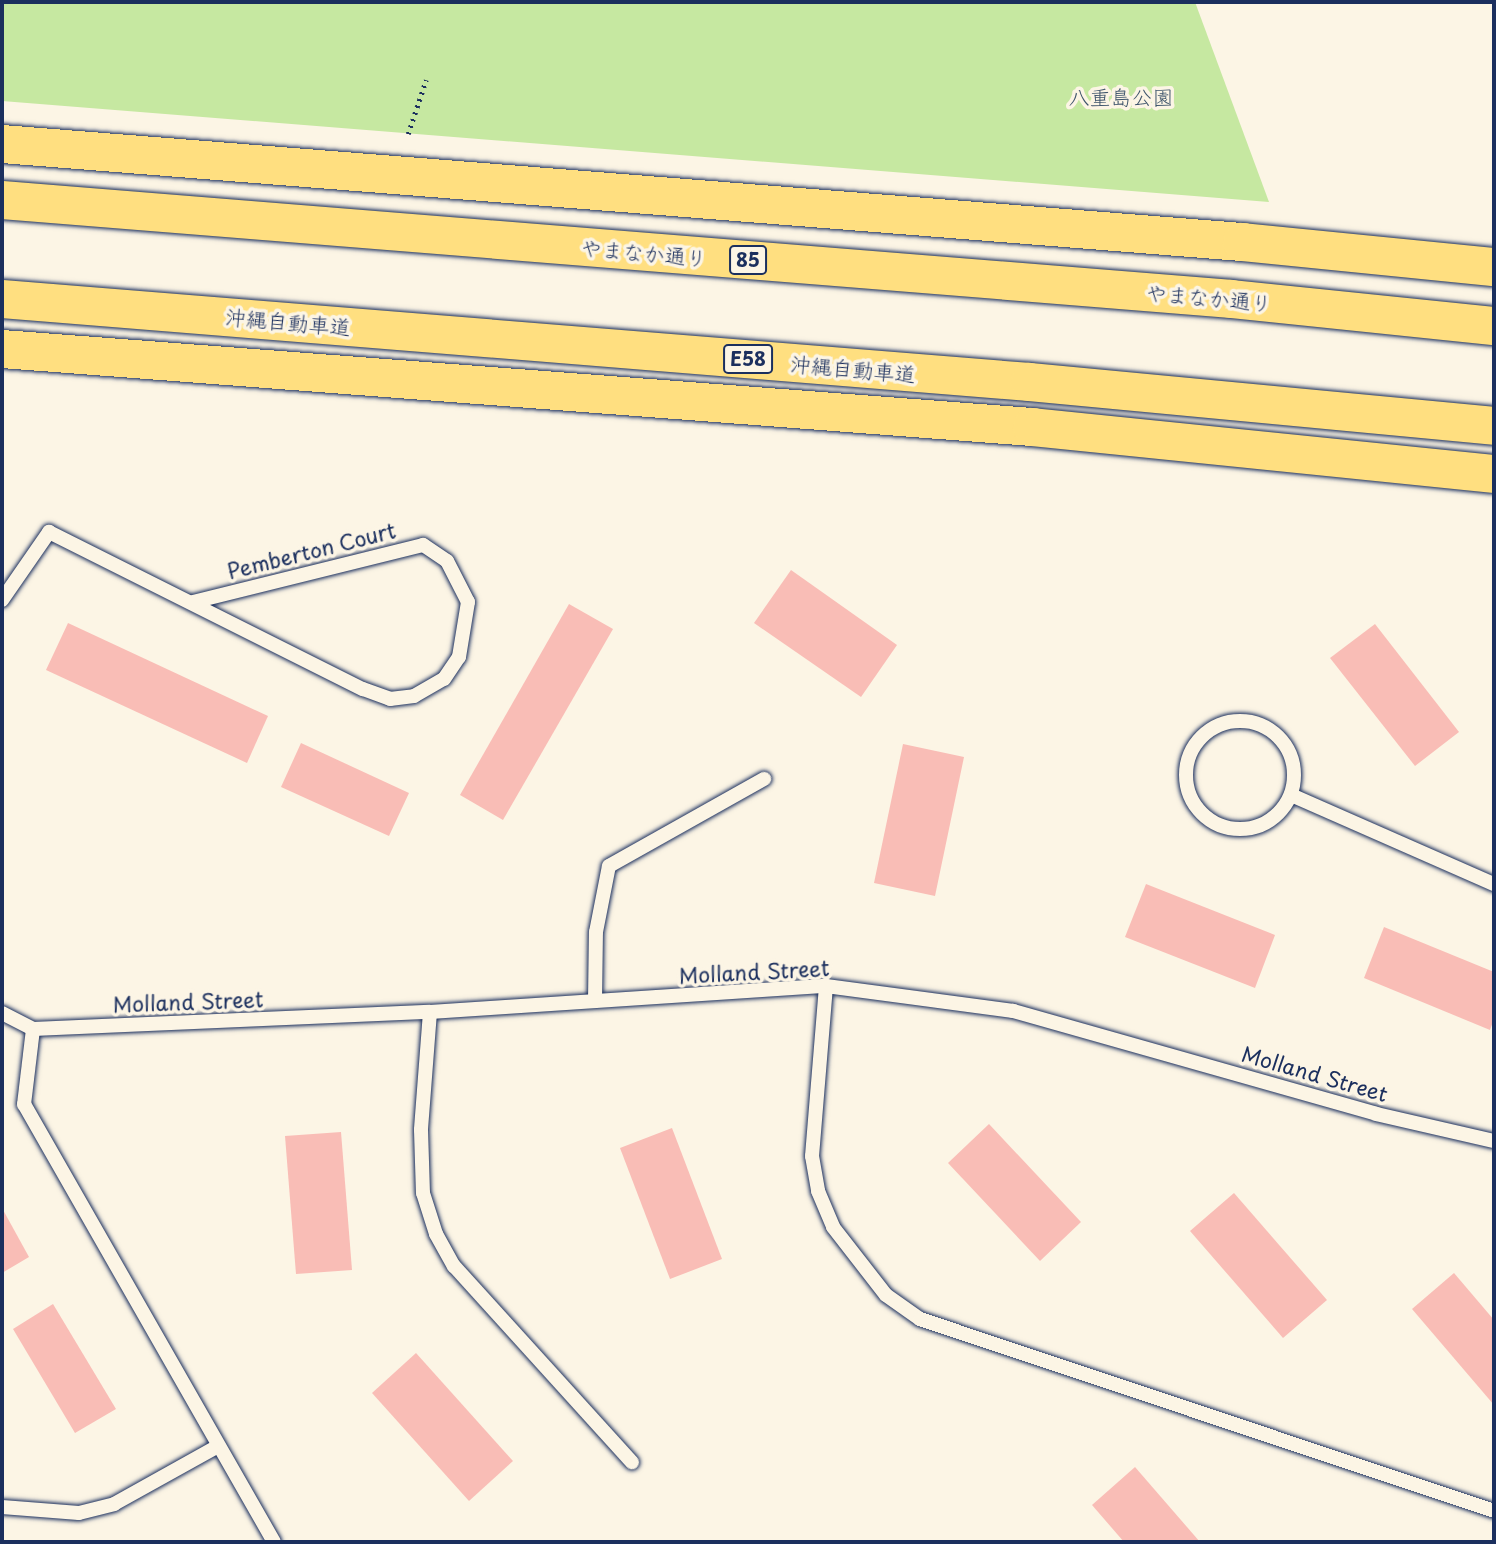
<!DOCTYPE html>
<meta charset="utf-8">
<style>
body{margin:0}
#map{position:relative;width:1496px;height:1544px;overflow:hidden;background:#fcf5e5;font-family:"Playpen Sans","Klee One",sans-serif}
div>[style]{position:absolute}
.green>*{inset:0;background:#c6e8a1}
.building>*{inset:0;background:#f9bdb6}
.path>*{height:4.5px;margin-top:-2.25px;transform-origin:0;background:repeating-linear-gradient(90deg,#1b2f5e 0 2px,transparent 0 7px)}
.roads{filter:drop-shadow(0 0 2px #1b2f5e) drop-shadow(0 0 2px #1b2f5e)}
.service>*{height:14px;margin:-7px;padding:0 7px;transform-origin:7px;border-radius:7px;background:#fcf5e5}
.service>.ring{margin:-7px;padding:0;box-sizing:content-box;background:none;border:14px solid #fcf5e5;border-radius:50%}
.primary>*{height:38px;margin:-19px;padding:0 19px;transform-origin:19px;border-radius:19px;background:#ffdf80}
.motorway>*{height:38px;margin:-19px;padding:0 19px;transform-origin:19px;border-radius:19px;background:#ffdf80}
span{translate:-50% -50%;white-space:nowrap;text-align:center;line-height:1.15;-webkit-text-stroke:7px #fcf5e5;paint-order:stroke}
.shield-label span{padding:2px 5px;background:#fcf5e5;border:2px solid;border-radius:5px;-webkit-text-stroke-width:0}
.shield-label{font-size:19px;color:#1b2f5e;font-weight:700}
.park-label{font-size:21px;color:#3d546b}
.street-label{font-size:21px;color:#1b2f5e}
.frame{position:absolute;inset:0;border:4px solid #1b2f5e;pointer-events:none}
</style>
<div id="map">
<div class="green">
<div style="clip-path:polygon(2px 2px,1195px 2px,1269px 202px,2px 101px)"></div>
</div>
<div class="building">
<div style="clip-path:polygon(791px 570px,897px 645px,861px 697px,754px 623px)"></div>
<div style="clip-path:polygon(569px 604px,613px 629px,503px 820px,460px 795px)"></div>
<div style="clip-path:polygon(68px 623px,268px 716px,247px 763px,46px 670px)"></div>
<div style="clip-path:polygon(1375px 624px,1459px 732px,1415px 766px,1330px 658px)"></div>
<div style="clip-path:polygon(301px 743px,409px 793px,389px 836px,281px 787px)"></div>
<div style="clip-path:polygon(903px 744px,964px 757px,935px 896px,874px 883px)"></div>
<div style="clip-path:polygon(1146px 884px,1275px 935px,1255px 988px,1125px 937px)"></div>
<div style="clip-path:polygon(1384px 927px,1494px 972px,1494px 1019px,1490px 1030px,1364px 978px)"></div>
<div style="clip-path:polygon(989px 1124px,1081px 1222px,1040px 1261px,948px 1163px)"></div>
<div style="clip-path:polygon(672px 1128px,722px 1259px,670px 1279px,620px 1148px)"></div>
<div style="clip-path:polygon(341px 1132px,352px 1270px,296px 1274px,285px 1136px)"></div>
<div style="clip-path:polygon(1234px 1193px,1327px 1300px,1283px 1338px,1190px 1231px)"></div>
<div style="clip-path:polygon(2px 1208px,29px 1257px,2px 1273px)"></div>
<div style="clip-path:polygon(1454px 1273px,1494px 1320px,1494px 1405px,1412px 1309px)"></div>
<div style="clip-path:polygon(53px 1304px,116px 1409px,75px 1433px,13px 1329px)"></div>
<div style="clip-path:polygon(416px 1353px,513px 1461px,469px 1501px,372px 1393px)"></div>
<div style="clip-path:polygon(1135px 1467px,1200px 1542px,1124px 1542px,1092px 1505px)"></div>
</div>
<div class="path">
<div style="left:408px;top:134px;width:57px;rotate:-71.6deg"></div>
</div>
<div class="roads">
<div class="service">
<div style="left:2px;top:600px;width:83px;rotate:-55.3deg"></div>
<div style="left:49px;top:532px;width:351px;rotate:26.6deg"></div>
<div style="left:363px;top:689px;width:29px;rotate:20deg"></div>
<div style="left:390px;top:699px;width:24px;rotate:-7deg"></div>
<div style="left:414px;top:696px;width:34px;rotate:-30deg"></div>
<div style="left:444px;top:679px;width:27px;rotate:-56deg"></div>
<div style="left:459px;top:657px;width:56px;rotate:-80.7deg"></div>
<div style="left:468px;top:602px;width:46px;rotate:-117.1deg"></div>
<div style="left:447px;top:561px;width:29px;rotate:-146deg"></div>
<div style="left:423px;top:545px;width:238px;rotate:166.1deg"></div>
<div class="ring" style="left:1186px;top:721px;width:94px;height:94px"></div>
<div style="left:1291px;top:795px;width:222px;rotate:23.7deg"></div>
<div style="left:826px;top:986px;width:171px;rotate:94.7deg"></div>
<div style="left:812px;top:1156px;width:36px;rotate:80deg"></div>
<div style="left:818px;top:1191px;width:39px;rotate:67deg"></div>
<div style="left:833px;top:1227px;width:86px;rotate:52.1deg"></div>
<div style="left:886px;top:1295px;width:42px;rotate:35.2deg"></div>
<div style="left:920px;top:1319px;width:605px;rotate:18.49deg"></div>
<div style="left:595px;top:1001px;width:69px;rotate:-89.2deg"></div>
<div style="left:596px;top:932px;width:67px;rotate:-78.9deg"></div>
<div style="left:609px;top:866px;width:178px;rotate:-29.3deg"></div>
<div style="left:430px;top:1012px;width:118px;rotate:94.4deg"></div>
<div style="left:421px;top:1130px;width:63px;rotate:88.2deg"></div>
<div style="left:423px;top:1193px;width:43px;rotate:72.4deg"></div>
<div style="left:436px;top:1234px;width:37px;rotate:61deg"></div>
<div style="left:454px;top:1266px;width:265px;rotate:47.8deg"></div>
<div style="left:2px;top:1013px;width:35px;rotate:27deg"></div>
<div style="left:33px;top:1029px;width:397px;rotate:-2.5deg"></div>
<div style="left:430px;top:1012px;width:397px;rotate:-3.8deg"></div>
<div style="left:826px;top:986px;width:189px;rotate:7.6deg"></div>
<div style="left:1013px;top:1011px;width:377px;rotate:15.8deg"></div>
<div style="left:1376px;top:1114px;width:121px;rotate:12.9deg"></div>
<div style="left:33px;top:1029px;width:76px;rotate:96.8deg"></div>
<div style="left:24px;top:1104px;width:504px;rotate:60.28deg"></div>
<div style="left:2px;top:1507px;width:77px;rotate:4.5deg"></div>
<div style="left:79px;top:1513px;width:36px;rotate:-14deg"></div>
<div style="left:114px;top:1504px;width:119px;rotate:-29.1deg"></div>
</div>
<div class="primary">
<div style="left:2px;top:144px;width:1244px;rotate:4.52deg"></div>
<div style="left:1242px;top:242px;width:253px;rotate:5.7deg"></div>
<div style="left:2px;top:200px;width:1234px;rotate:4.6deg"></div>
<div style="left:1232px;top:299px;width:263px;rotate:5.9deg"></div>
</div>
<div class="motorway">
<div style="left:2px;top:299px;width:1031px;rotate:4.62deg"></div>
<div style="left:1030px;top:382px;width:466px;rotate:5.4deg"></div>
<div style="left:2px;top:349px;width:1033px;rotate:4.33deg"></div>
<div style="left:1032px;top:427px;width:464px;rotate:5.8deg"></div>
</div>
</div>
<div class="shield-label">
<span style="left:748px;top:260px">85</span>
<span style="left:748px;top:359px">E58</span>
</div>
<div class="park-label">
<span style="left:1121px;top:96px">八重島公園</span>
</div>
<div class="street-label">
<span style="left:644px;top:252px;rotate:5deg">やまなか通り</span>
<span style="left:1209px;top:297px;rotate:5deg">やまなか通り</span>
<span style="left:288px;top:321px;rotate:5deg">沖縄自動車道</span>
<span style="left:853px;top:368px;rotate:5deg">沖縄自動車道</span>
<span style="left:311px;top:550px;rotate:-14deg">Pemberton Court</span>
<span style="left:754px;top:971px;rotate:-3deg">Molland Street</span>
<span style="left:188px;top:1001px;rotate:-2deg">Molland Street</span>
<span style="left:1315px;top:1073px;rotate:16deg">Molland Street</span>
</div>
<div class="frame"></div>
</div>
